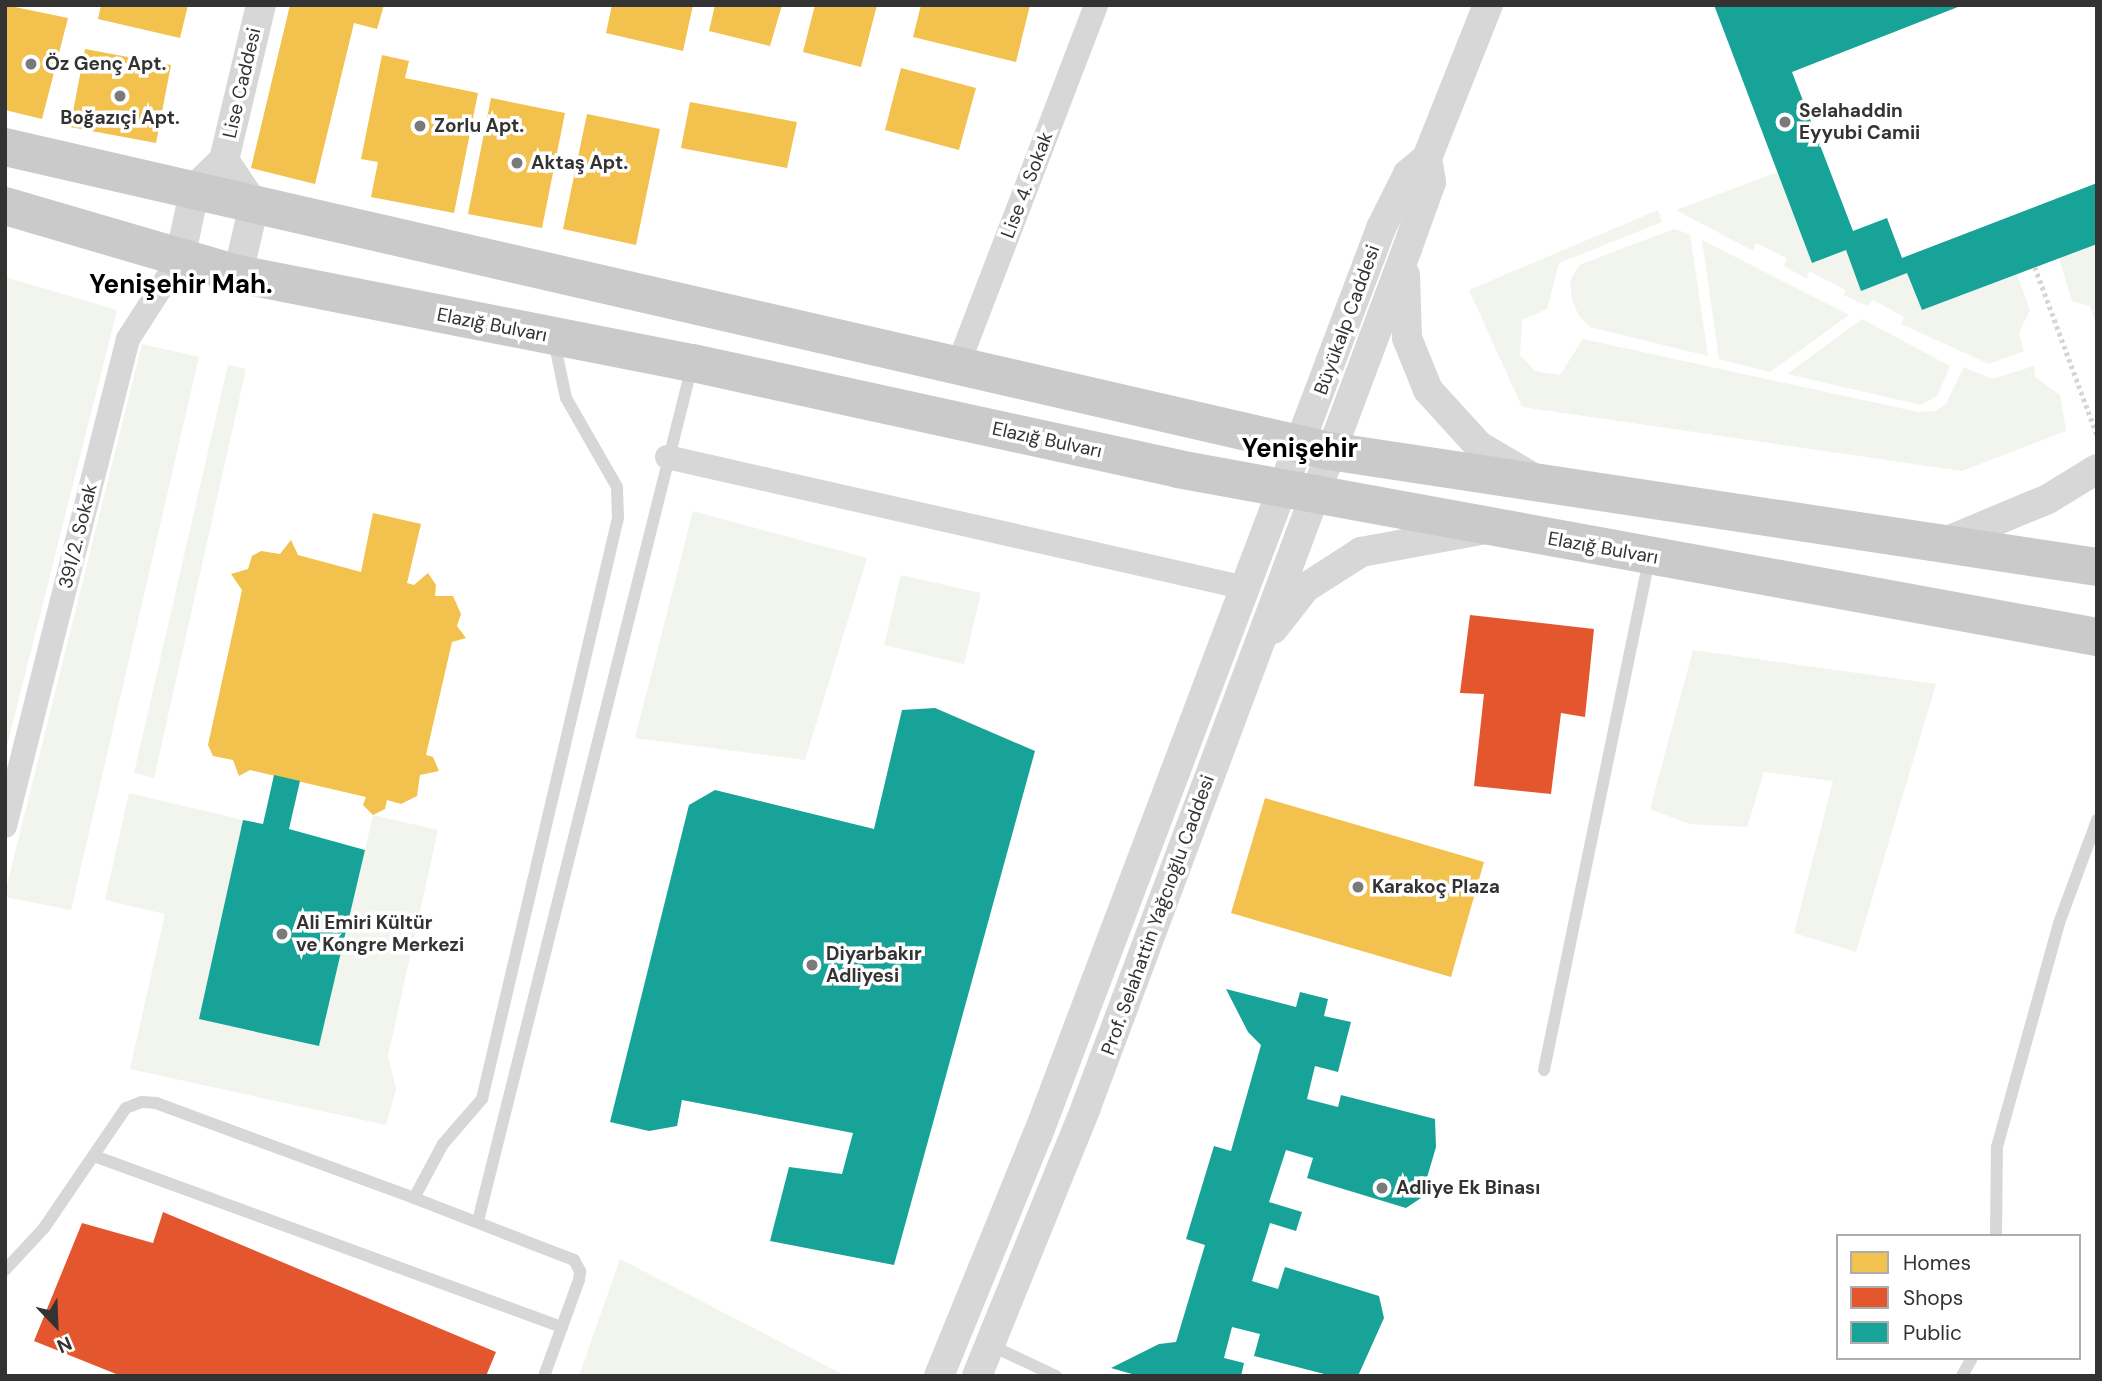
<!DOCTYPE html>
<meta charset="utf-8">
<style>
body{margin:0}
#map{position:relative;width:2102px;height:1381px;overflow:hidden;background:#fff;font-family:"DM Sans",sans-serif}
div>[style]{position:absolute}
.green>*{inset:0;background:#f1f5ed}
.homes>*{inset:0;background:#f2c14e}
.shops>*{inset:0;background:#e4572e}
.public>*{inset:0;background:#17a398}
.path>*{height:4.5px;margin-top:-2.25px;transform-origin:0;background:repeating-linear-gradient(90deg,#d6d6d6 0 3.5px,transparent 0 7px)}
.service>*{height:12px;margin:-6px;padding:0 6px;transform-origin:6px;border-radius:6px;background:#d7d7d7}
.minor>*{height:24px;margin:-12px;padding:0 12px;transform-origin:12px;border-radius:12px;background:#d7d7d7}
.tertiary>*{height:30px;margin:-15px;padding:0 15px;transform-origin:15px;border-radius:15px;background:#d7d7d7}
.primary>*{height:38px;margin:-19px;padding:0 19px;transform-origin:19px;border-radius:19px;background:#cacaca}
.dots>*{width:19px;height:19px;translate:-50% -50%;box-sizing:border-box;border:4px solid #fff;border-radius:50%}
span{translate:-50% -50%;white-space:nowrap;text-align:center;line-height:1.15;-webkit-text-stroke:7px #fff;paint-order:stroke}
.poi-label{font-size:19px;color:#333;font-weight:700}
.left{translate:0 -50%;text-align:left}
.street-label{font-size:19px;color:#333}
.district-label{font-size:26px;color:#000;font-weight:700}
.frame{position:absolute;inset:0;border:7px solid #333;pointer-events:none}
.legend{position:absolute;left:1836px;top:1234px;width:245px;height:126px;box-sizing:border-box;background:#fff;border:2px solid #adadad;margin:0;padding:9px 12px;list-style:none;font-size:21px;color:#333}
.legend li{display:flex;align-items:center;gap:14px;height:35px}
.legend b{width:35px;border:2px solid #adadad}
.north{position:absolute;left:21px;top:1290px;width:70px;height:70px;-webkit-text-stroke:5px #fff;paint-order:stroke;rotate:157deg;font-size:19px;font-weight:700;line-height:28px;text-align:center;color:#333}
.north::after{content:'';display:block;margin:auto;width:24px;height:32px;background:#333;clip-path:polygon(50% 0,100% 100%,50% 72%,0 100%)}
</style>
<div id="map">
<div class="green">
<div style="clip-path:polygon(1778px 172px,1812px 263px,1846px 250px,1861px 290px,1907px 273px,1922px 310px,2017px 274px,2030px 310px,2019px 333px,2024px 351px,1989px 364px,1901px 324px,1904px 317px,1873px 300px,1868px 306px,1843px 295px,1846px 290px,1809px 271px,1807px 279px,1784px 266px,1787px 258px,1756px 243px,1753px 251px,1676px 210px)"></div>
<div style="clip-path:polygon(1658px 210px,1662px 222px,1559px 263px,1547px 309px,1522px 320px,1520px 355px,1535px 371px,1560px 375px,1583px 339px,1918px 412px,1935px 411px,1946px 404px,1964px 367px,1992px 379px,2034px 366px,2035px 377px,2060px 395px,2066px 431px,1962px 471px,1522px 407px,1469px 290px)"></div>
<div style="clip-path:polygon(1674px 229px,1690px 234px,1708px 356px,1590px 327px,1579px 316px,1572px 300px,1570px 281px,1579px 265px)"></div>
<div style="clip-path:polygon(1702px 240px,1849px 315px,1770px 372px,1719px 359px)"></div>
<div style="clip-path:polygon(2097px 244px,2097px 324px,2096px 324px,2090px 306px,2072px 301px,2059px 258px)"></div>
<div style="clip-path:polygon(5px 277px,117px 310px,5px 754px)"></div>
<div style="clip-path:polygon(1862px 319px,1950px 366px,1937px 396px,1921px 405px,1787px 374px)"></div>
<div style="clip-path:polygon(142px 344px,199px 357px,71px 910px,5px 897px,5px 893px)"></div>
<div style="clip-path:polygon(228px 365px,246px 369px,154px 778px,134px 773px)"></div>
<div style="clip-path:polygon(693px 511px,867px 558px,805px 760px,635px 738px)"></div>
<div style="clip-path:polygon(901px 575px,981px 593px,964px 664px,884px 645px)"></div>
<div style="clip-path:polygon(1693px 650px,1936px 684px,1856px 952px,1794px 933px,1833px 781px,1764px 772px,1747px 827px,1689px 824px,1650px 809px)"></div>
<div style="clip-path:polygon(129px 793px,243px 820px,200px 1019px,319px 1045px,373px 815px,438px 830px,388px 1056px,396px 1089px,386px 1125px,130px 1069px,165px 914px,105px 900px)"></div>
<div style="clip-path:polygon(620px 1259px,846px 1376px,579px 1376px)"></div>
</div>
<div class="homes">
<div style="clip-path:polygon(5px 5px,68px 18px,42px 119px,5px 110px)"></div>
<div style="clip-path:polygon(101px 5px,188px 5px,180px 38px,98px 19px)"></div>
<div style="clip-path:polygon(290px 5px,384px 5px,377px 29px,354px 23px,315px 184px,251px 168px)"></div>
<div style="clip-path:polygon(612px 5px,693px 5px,683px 51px,606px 33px)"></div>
<div style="clip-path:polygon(715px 5px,782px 5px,770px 46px,709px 31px)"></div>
<div style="clip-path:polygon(815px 5px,877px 5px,861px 67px,803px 52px)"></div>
<div style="clip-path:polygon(921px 5px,1030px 5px,1016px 62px,913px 37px)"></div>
<div style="clip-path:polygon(85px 49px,171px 65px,156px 143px,70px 127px)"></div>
<div style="clip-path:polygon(382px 55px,409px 61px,405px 78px,478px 93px,454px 213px,371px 197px,378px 162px,361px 159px)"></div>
<div style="clip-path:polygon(901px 68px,976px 88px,959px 150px,885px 130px)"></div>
<div style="clip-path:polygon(491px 98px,565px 113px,542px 228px,468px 214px)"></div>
<div style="clip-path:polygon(690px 102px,797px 122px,787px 168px,681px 148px)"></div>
<div style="clip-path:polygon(587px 114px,660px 129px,636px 245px,563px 229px)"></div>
<div style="clip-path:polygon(373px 513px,421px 524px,407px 583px,414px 585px,428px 573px,436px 585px,435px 596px,453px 596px,461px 614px,457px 626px,466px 638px,452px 642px,426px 755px,433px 757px,439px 771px,420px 775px,417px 796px,401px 804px,387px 800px,385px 809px,373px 815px,363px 805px,366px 797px,250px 770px,239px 776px,233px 760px,213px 756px,208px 745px,242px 590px,231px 574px,248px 569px,252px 556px,261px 551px,280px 554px,291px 540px,298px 555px,361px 572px)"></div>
<div style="clip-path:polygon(1265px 798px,1484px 862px,1451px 977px,1231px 913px)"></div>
</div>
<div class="shops">
<div style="clip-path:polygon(1470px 615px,1594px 629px,1585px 717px,1561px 713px,1551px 794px,1474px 786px,1484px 694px,1460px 693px)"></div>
<div style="clip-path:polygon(163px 1212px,496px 1352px,486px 1376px,121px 1376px,34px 1341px,82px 1223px,153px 1243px)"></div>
</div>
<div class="public">
<div style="clip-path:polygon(1714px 5px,1963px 5px,1792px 72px,1853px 231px,1887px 218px,1902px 258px,2097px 183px,2097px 244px,1922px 310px,1907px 273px,1861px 291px,1846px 250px,1812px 263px)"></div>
<div style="clip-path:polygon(935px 708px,1035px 751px,894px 1265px,770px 1241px,789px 1167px,842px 1174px,853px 1133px,682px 1100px,677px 1126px,649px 1131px,610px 1122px,689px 805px,715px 790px,874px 829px,902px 710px)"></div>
<div style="clip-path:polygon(274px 775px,300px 781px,289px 829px,365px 850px,319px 1046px,199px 1019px,243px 820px,263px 824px)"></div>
<div style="clip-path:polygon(1226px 989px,1296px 1007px,1300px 992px,1328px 999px,1324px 1016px,1351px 1022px,1338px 1072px,1315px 1066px,1307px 1099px,1338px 1107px,1341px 1095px,1435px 1119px,1436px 1147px,1421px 1198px,1406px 1208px,1307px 1178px,1313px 1158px,1286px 1150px,1269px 1202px,1302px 1212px,1296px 1231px,1270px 1223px,1252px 1281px,1278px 1289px,1285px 1267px,1379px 1296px,1384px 1318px,1358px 1376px,1332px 1376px,1254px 1356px,1260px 1334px,1232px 1327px,1224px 1358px,1244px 1363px,1241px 1376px,1139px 1376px,1111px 1368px,1159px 1344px,1176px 1342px,1205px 1245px,1186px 1239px,1214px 1146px,1231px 1151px,1261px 1045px,1248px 1032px)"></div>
</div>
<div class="path">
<div style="left:2035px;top:267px;width:179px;rotate:69.7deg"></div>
</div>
<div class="service">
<div style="left:1544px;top:1070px;width:521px;rotate:-78.37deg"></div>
<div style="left:97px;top:1157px;width:495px;rotate:20.1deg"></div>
<div style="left:414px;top:1198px;width:172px;rotate:21.2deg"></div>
<div style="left:574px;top:1260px;width:13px;rotate:61deg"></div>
<div style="left:580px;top:1271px;width:9px;rotate:96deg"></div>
<div style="left:579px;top:1280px;width:102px;rotate:110deg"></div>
<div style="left:478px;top:1221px;width:881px;rotate:-75.95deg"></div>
<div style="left:1996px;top:1236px;width:89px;rotate:-89.4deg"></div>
<div style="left:1997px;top:1147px;width:232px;rotate:-74.5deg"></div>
<div style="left:2059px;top:923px;width:110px;rotate:-69.7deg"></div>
<div style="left:5px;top:1270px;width:57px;rotate:-47.1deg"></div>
<div style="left:44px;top:1228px;width:145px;rotate:-55.7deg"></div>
<div style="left:126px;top:1108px;width:17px;rotate:-21deg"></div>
<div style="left:142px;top:1102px;width:14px;rotate:4deg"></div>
<div style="left:156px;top:1103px;width:275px;rotate:20.2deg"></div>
<div style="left:414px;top:1198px;width:61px;rotate:-61.8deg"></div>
<div style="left:443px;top:1144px;width:60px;rotate:-49.1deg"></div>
<div style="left:482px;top:1099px;width:597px;rotate:-76.83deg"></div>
<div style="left:618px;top:518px;width:31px;rotate:-92deg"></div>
<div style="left:617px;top:487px;width:103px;rotate:-119.8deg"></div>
<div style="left:566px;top:398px;width:58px;rotate:-101.9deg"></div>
<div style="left:990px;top:1345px;width:73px;rotate:25.2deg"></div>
<div style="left:1962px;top:1376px;width:21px;rotate:-61deg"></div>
</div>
<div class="minor">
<div style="left:958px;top:365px;width:386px;rotate:-69deg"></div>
<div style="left:667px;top:457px;width:594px;rotate:12.75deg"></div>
<div style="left:5px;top:826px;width:502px;rotate:-75.83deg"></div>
<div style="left:128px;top:339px;width:96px;rotate:-57.3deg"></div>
</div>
<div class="tertiary">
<div style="left:224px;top:160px;width:159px;rotate:-76.6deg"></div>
<div style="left:180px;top:258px;width:72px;rotate:-77.9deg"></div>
<div style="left:195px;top:188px;width:40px;rotate:-44deg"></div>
<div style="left:224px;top:160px;width:54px;rotate:56.3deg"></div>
<div style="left:254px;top:205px;width:71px;rotate:103.1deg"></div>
<div style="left:1405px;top:275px;width:63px;rotate:88.2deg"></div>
<div style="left:1407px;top:338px;width:56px;rotate:68deg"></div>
<div style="left:1428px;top:390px;width:76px;rotate:47.7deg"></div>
<div style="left:1479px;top:446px;width:59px;rotate:30.5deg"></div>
<div style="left:1940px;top:544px;width:117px;rotate:-22.6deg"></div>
<div style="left:2048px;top:499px;width:57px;rotate:-31.5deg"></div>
<div style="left:1273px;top:629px;width:52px;rotate:-52deg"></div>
<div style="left:1305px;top:588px;width:67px;rotate:-32.7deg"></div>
<div style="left:1361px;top:552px;width:122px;rotate:-10.4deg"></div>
<div style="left:939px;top:1376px;width:261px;rotate:-67.8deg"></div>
<div style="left:1038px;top:1134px;width:969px;rotate:-69.26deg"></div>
<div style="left:1381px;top:228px;width:60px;rotate:-63.4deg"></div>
<div style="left:1408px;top:174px;width:25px;rotate:-40deg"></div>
<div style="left:1427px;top:158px;width:165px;rotate:-68.3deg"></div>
<div style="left:977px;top:1376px;width:290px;rotate:-67.9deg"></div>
<div style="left:1086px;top:1107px;width:916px;rotate:-69.49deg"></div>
<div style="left:1407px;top:249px;width:71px;rotate:-70.3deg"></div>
<div style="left:1431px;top:182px;width:24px;rotate:-99deg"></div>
</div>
<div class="primary">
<div style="left:5px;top:147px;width:1358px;rotate:12.93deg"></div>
<div style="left:1329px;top:451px;width:777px;rotate:8.59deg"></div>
<div style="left:5px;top:206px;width:243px;rotate:16.3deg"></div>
<div style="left:238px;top:274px;width:464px;rotate:11.1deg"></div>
<div style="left:693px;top:363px;width:496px;rotate:12.3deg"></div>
<div style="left:1178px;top:469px;width:934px;rotate:10.36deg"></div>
</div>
<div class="dots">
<div style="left:31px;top:64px;background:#7a7a7a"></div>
<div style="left:120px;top:96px;background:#7a7a7a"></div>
<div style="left:1785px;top:122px;background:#7a7a7a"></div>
<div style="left:420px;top:126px;background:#7a7a7a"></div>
<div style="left:517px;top:163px;background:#7a7a7a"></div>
<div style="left:1358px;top:887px;background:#7a7a7a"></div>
<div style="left:282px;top:934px;background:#7a7a7a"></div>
<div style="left:812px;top:965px;background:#7a7a7a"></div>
<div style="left:1382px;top:1188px;background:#7a7a7a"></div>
</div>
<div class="poi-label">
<span class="left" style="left:45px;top:64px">Öz Genç Apt.</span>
<span class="left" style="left:1799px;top:122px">Selahaddin<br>Eyyubi Camii</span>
<span style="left:120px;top:118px">Boğazıçi Apt.</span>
<span class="left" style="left:434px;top:126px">Zorlu Apt.</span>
<span class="left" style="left:531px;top:163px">Aktaş Apt.</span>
<span class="left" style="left:1372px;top:887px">Karakoç Plaza</span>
<span class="left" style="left:296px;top:934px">Ali Emiri Kültür<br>ve Kongre Merkezi</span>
<span class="left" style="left:826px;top:965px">Diyarbakır<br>Adliyesi</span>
<span class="left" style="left:1396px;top:1188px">Adliye Ek Binası</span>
</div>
<div class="street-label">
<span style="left:242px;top:83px;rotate:-77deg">Lise Caddesi</span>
<span style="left:1027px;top:185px;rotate:-69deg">Lise 4. Sokak</span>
<span style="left:1347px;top:320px;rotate:-70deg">Büyükalp Caddesi</span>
<span style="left:492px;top:325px;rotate:11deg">Elazığ Bulvarı</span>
<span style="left:1047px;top:440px;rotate:12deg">Elazığ Bulvarı</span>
<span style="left:78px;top:536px;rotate:-76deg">391/2. Sokak</span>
<span style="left:1603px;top:548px;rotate:10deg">Elazığ Bulvarı</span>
<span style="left:1158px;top:915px;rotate:-70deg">Prof. Selahattin Yağcıoğlu Caddesi</span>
</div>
<div class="district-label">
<span style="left:181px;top:285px">Yenişehir Mah.</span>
<span style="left:1300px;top:449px">Yenişehir</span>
</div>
<div class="frame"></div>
<ul class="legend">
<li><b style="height:19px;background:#f2c14e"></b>Homes</li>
<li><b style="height:19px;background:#e4572e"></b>Shops</li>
<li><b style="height:19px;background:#17a398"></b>Public</li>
</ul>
<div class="north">N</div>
</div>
